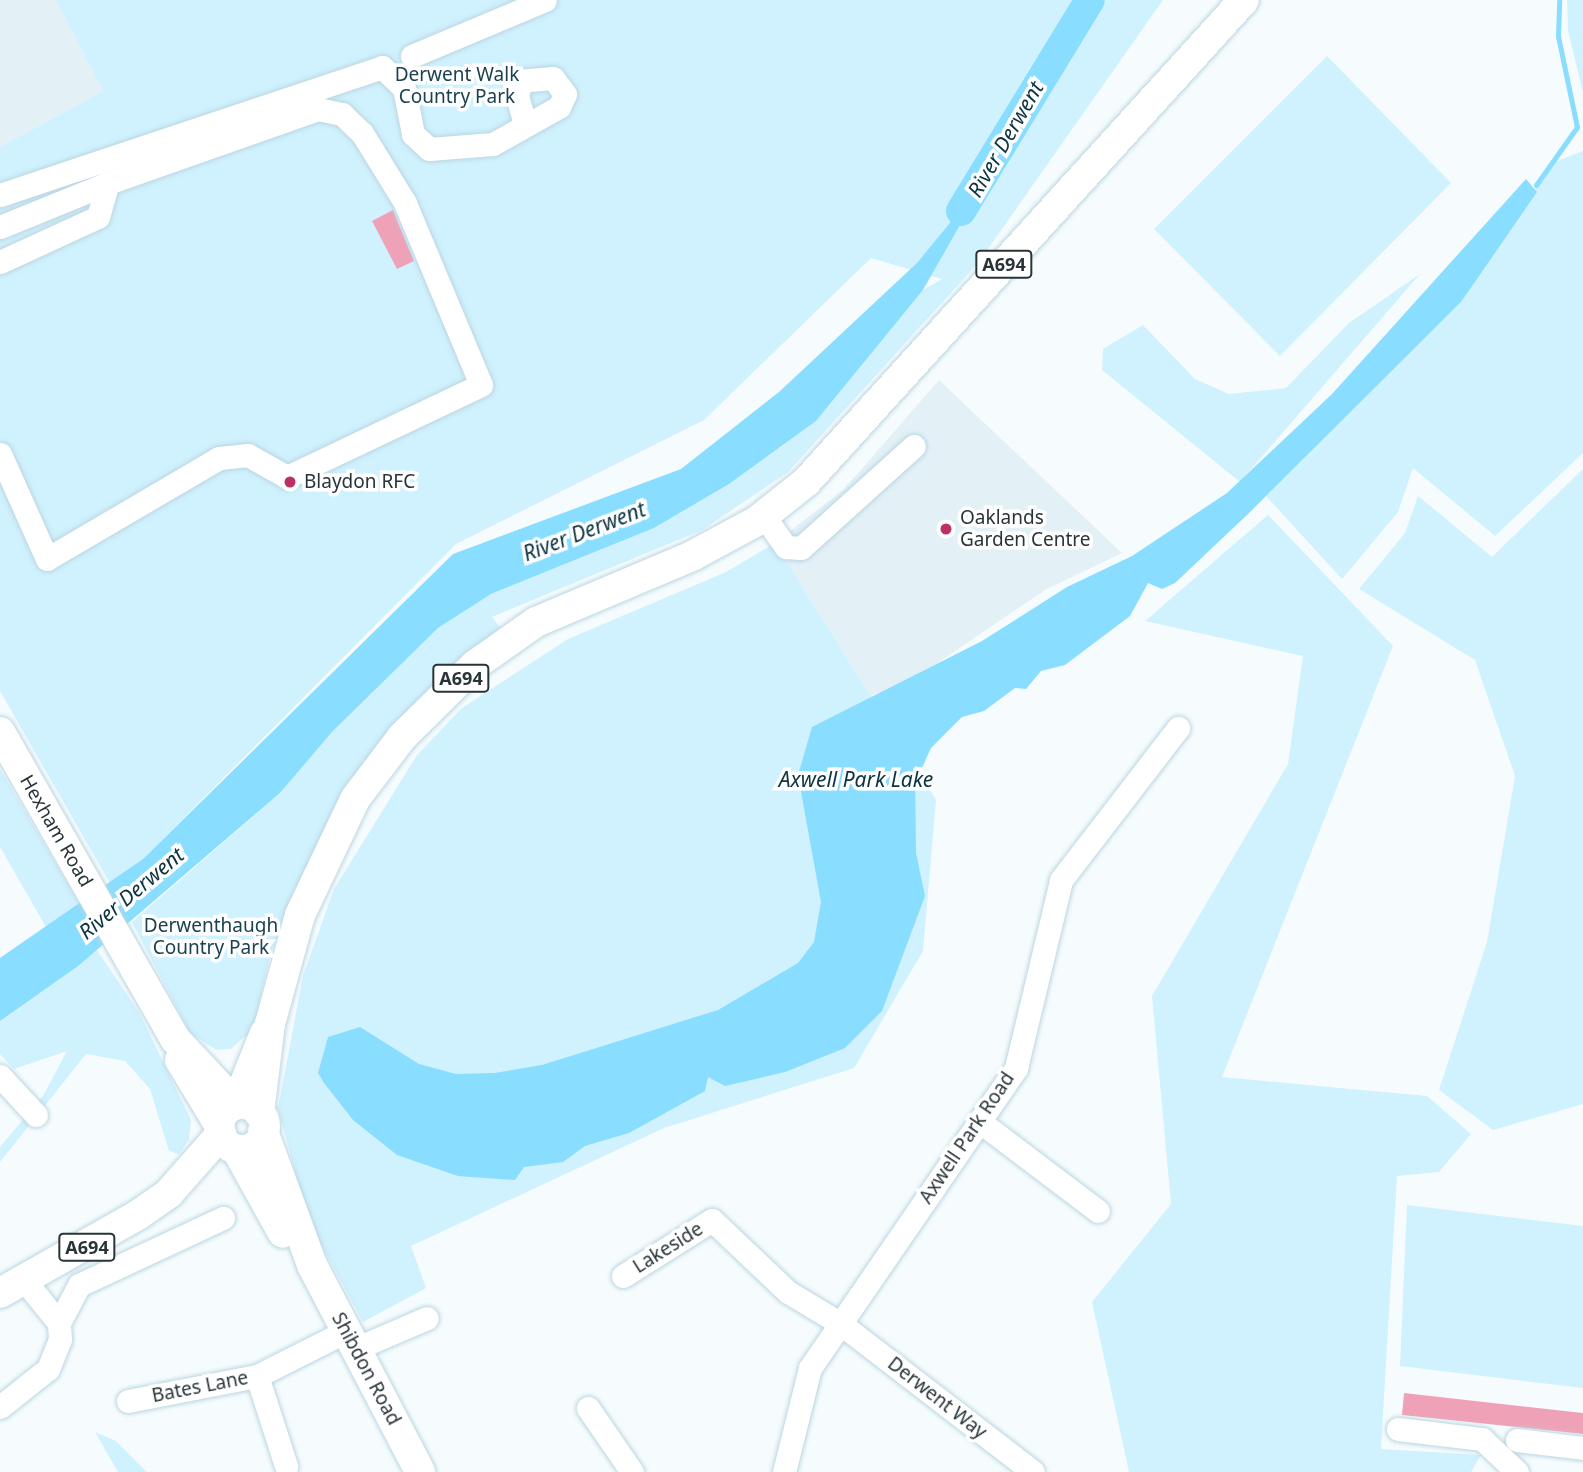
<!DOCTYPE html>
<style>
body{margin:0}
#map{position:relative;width:1583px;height:1472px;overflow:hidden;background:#f6fcfe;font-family:"Noto Sans",sans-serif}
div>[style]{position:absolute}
.built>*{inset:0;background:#e3f1f7}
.green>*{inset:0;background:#d0f1fe}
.water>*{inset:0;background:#89ddfe}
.stream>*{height:5px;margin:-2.5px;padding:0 2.5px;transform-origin:2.5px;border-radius:2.5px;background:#89ddfe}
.river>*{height:30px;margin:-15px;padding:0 15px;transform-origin:15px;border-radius:15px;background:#89ddfe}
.building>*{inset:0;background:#efa2b7}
.roads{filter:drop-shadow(0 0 2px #bbd6e1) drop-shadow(0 0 2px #bbd6e1)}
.minor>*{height:23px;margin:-11.5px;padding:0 11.5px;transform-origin:11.5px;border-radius:11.5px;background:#fff}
.major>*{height:30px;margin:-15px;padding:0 15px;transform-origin:15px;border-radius:15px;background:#fff}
.major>.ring{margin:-15px;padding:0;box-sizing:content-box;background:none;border:30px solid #fff;border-radius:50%}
.dots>*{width:19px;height:19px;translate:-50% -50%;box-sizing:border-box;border:4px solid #fff;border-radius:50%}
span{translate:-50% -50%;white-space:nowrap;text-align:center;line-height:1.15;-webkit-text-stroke:7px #fff;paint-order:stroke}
.shield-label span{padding:2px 5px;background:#fff;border:2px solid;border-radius:5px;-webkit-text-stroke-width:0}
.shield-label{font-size:18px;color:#293438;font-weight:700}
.park-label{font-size:19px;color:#1b414f}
.poi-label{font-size:19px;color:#293438}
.left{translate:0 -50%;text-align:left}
.street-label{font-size:19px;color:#293438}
.water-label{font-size:21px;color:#0b3340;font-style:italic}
</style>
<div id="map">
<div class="built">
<div style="clip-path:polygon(0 0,56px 0,103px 91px,0 147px)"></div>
<div style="clip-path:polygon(939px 380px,1122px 553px,1045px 590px,920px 675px,871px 696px,775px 543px,844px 489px)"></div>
</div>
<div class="green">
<div style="clip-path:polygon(56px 0,1163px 0,978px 263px,788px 472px,702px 530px,492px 617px,503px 631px,431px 688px,374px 748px,323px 831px,271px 952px,253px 1029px,231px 1049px,216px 1050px,190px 1033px,132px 922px,280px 793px,332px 732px,438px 628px,491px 594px,654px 528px,729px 484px,816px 421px,923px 290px,942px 279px,871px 258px,704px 420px,456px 544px,143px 859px,110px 883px,0 691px,0 147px,103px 91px)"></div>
<div style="clip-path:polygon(1567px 0,1583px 0,1583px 93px,1568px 30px)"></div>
<div style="clip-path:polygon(1327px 56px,1451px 183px,1280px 356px,1154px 229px)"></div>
<div style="clip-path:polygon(1583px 151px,1583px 453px,1495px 536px,1413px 468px,1398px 512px,1342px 579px,1266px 496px,1461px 302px,1552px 163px)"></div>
<div style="clip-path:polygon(1420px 274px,1240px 482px,1102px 370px,1103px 349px,1143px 325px,1195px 379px,1229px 394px,1286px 388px,1349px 323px)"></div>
<div style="clip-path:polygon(1583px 469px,1583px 1104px,1493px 1130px,1439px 1090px,1487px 942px,1515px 776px,1475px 660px,1359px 589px,1405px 533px,1418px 496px,1492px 557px)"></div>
<div style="clip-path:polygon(1268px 515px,1393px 646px,1222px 1077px,1427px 1096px,1471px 1134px,1439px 1172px,1397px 1176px,1381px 1449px,1481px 1455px,1471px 1472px,1129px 1472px,1092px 1302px,1171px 1204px,1152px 996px,1288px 764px,1303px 656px,1145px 621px)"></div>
<div style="clip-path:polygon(775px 543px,936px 800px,923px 951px,854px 1068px,664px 1128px,411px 1246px,426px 1288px,363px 1322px,310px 1224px,278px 1109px,303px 976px,334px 889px,417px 755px,462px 708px,568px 639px,726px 572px)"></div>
<div style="clip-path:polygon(0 769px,80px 905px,46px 927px,0 847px)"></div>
<div style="clip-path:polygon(97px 950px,140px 1014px,191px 1120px,189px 1140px,179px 1154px,169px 1151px,150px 1089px,125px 1061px,86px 1054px,0 1162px,0 1147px,43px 1096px,67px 1051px,14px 1069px,0 1054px,0 1021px)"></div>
<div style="clip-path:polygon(1407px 1205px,1583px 1226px,1583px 1388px,1400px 1366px)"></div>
<div style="clip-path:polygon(95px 1432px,116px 1441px,147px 1472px,118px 1472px)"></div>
</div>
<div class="water">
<div style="clip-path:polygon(986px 179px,923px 290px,816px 421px,729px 484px,654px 528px,491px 594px,438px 628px,332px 732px,280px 793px,78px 966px,0 1021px,0 958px,143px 859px,453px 554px,681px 469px,779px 392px,917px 263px)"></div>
<div style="clip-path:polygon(1526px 179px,1537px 192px,1461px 302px,1249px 513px,1175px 583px,1162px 589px,1148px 583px,1130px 616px,1065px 665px,1041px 671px,1026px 689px,1015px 688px,984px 711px,962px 717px,931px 748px,922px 768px,915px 766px,916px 853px,925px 896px,882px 1011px,845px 1048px,785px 1072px,725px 1086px,708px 1077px,705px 1091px,629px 1133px,585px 1146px,563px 1162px,524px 1167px,515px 1180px,458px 1176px,397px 1155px,353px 1120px,324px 1083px,318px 1073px,328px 1037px,360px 1027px,419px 1064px,456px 1074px,495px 1073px,542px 1065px,718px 1010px,798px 963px,814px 942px,821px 902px,798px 775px,812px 727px,982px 641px,1067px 587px,1132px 556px,1227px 493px,1332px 394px)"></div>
</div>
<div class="stream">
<div style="left:1536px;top:185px;width:71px;rotate:-54.7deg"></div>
<div style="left:1577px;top:127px;width:93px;rotate:-101.8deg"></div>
<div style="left:1558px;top:36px;width:36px;rotate:-88deg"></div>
</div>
<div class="river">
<div style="left:961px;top:211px;width:247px;rotate:-58.6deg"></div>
</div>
<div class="building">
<div style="clip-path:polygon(393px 210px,414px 261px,397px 269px,372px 221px)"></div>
<div style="clip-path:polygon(1404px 1393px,1583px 1413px,1583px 1434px,1402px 1415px)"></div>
</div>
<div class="roads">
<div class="minor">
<div style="left:412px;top:56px;width:144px;rotate:-22.8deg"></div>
<div style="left:0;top:195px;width:403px;rotate:-18.5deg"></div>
<div style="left:382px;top:67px;width:30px;rotate:44deg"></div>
<div style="left:404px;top:88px;width:47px;rotate:78.9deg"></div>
<div style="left:413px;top:134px;width:22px;rotate:43deg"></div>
<div style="left:429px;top:149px;width:64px;rotate:-4.5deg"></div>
<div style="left:493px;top:144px;width:76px;rotate:-29.3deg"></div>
<div style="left:559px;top:107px;width:14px;rotate:-65deg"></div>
<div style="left:565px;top:94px;width:20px;rotate:-127deg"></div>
<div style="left:553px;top:78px;width:32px;rotate:175deg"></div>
<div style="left:521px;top:81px;width:16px;rotate:105deg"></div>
<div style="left:517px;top:96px;width:26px;rotate:74deg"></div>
<div style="left:0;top:227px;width:117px;rotate:-22.2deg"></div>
<div style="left:0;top:262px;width:108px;rotate:-24.7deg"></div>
<div style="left:98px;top:217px;width:35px;rotate:-74deg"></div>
<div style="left:108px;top:183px;width:223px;rotate:-19.4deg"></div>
<div style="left:318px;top:109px;width:25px;rotate:12deg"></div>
<div style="left:342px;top:114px;width:28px;rotate:44deg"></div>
<div style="left:362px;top:133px;width:82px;rotate:58.4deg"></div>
<div style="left:405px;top:203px;width:197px;rotate:67.3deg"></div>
<div style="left:481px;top:385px;width:215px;rotate:154.6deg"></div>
<div style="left:287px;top:477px;width:45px;rotate:-150.6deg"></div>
<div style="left:248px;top:455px;width:29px;rotate:174deg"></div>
<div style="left:219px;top:458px;width:199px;rotate:149.6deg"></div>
<div style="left:47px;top:559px;width:115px;rotate:-114.1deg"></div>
<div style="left:764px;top:516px;width:38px;rotate:55deg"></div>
<div style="left:786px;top:547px;width:15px;rotate:4deg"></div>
<div style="left:801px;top:548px;width:152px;rotate:-42.1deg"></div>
<div style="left:0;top:1076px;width:53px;rotate:47.3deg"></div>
<div style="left:979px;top:1121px;width:149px;rotate:37.1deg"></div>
<div style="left:623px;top:1276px;width:105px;rotate:-32.2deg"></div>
<div style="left:712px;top:1220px;width:105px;rotate:43.5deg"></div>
<div style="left:788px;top:1292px;width:62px;rotate:31.1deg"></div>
<div style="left:841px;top:1324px;width:242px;rotate:37.6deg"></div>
<div style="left:25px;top:1281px;width:54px;rotate:51deg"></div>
<div style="left:355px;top:1349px;width:78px;rotate:-23.3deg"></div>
<div style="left:257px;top:1376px;width:95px;rotate:72.1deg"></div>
<div style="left:128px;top:1401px;width:131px;rotate:-11deg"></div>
<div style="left:257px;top:1376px;width:100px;rotate:-26.8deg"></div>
<div style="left:0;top:1407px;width:61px;rotate:-38.4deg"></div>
<div style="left:48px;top:1369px;width:32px;rotate:-68deg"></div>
<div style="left:60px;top:1339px;width:16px;rotate:-94deg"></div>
<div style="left:59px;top:1323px;width:43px;rotate:-62.2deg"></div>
<div style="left:79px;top:1285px;width:159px;rotate:-25deg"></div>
<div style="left:588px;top:1408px;width:78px;rotate:55.5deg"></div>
<div style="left:1398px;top:1429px;width:85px;rotate:6.8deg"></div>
<div style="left:1482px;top:1439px;width:48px;rotate:43.3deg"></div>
<div style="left:1517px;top:1440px;width:66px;rotate:6.9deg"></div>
<div style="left:784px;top:1472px;width:107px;rotate:-76deg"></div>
<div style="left:810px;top:1368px;width:364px;rotate:-55.5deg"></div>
<div style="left:1016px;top:1068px;width:193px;rotate:-76.5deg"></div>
<div style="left:1061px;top:880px;width:192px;rotate:-52.4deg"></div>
</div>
<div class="major">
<div style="left:0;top:732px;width:353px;rotate:60.3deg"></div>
<div style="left:175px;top:1039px;width:85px;rotate:46.9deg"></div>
<div style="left:180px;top:1060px;width:77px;rotate:58.8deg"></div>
<div style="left:238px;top:1100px;width:72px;rotate:-68.1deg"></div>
<div class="ring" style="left:219px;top:1104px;width:16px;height:16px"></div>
<div style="left:259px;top:1113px;width:90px;rotate:-83deg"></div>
<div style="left:270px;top:1024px;width:113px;rotate:-74.6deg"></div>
<div style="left:300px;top:915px;width:128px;rotate:-64.6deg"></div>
<div style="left:355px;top:799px;width:78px;rotate:-52.8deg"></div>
<div style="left:402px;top:737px;width:103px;rotate:-44.6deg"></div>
<div style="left:475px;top:665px;width:75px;rotate:-35.2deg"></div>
<div style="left:536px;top:622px;width:169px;rotate:-22.9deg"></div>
<div style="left:692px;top:556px;width:74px;rotate:-28.3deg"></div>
<div style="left:757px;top:521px;width:63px;rotate:-38.5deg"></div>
<div style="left:806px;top:482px;width:651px;rotate:-47.74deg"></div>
<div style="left:263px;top:1131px;width:143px;rotate:69.9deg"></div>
<div style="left:312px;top:1265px;width:233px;rotate:62.4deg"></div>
<div style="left:239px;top:1154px;width:90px;rotate:60.9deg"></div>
<div style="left:0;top:1293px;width:159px;rotate:-29.5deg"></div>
<div style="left:138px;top:1215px;width:38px;rotate:-35deg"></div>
<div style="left:169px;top:1193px;width:79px;rotate:-48.6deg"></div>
</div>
</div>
<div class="dots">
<div style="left:290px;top:482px;background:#bc3066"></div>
<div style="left:946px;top:529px;background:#bc3066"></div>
</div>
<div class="shield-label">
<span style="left:1004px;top:264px">A694</span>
<span style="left:461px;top:678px">A694</span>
<span style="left:87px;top:1247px">A694</span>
</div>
<div class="park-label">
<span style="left:457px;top:86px">Derwent Walk<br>Country Park</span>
<span style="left:211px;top:937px">Derwenthaugh<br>Country Park</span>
</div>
<div class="poi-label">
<span class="left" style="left:304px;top:482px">Blaydon RFC</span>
<span class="left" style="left:960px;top:529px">Oaklands<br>Garden Centre</span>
</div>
<div class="street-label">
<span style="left:56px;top:831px;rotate:60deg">Hexham Road</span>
<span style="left:967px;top:1138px;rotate:-56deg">Axwell Park Road</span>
<span style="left:668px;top:1248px;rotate:-32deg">Lakeside</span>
<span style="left:366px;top:1369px;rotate:62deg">Shibdon Road</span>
<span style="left:200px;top:1387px;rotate:-11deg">Bates Lane</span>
<span style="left:937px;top:1398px;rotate:38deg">Derwent Way</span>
</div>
<div class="water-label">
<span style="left:1005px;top:139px;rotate:-60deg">River Derwent</span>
<span style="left:584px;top:531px;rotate:-21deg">River Derwent</span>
<span style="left:856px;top:779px">Axwell Park Lake</span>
<span style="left:131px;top:893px;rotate:-40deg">River Derwent</span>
</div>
</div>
